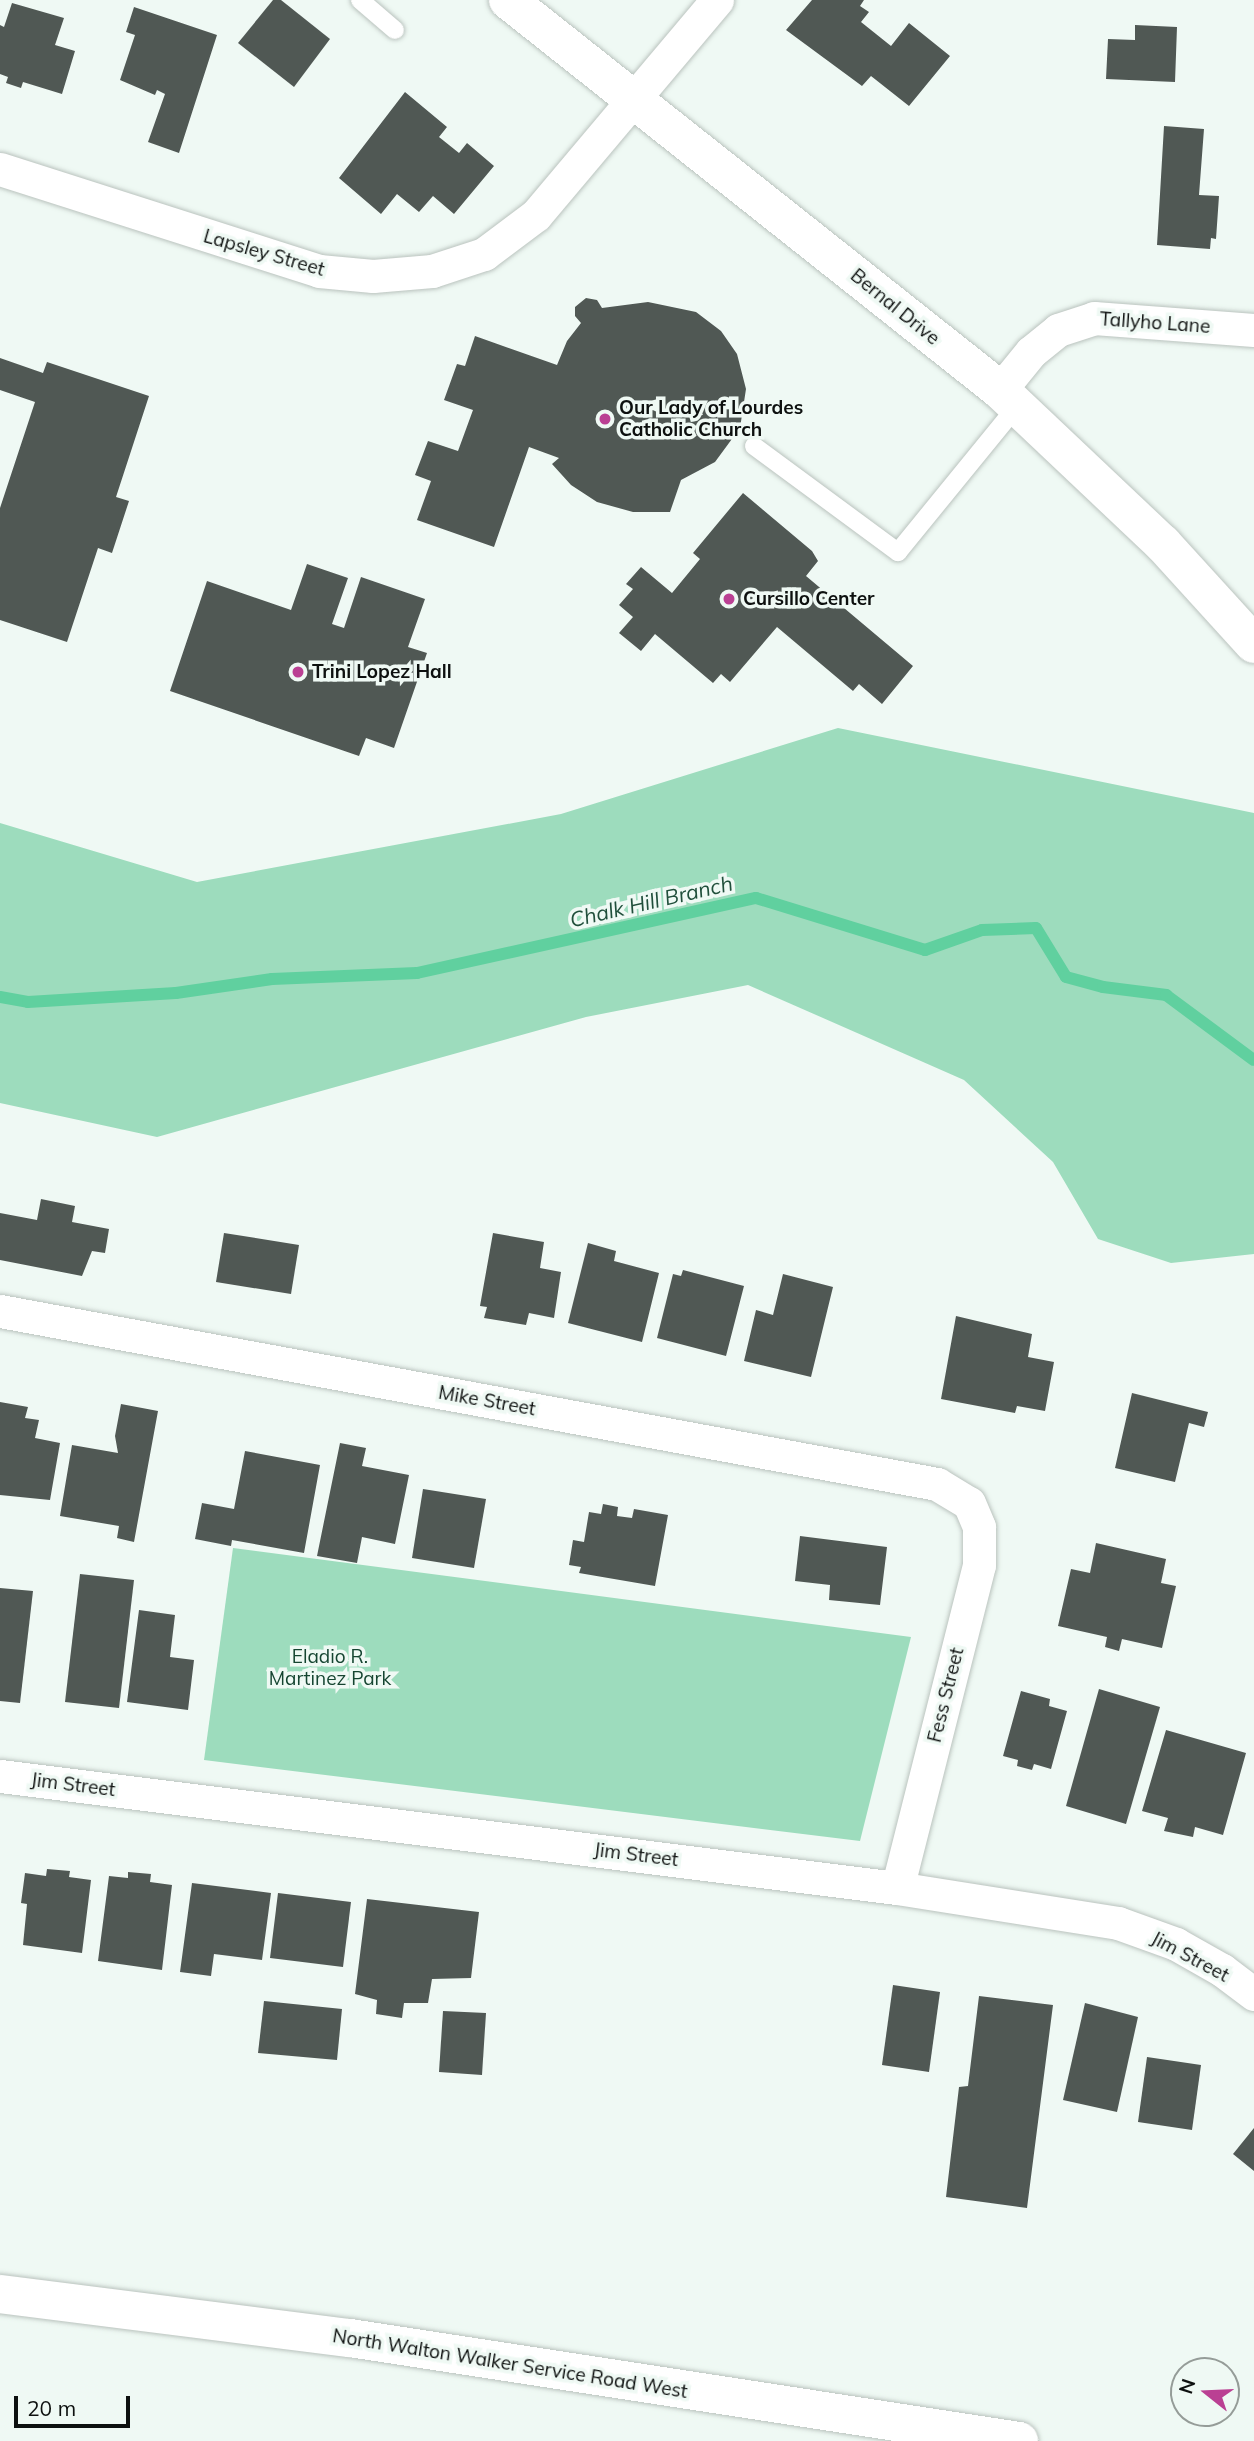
<!DOCTYPE html>
<style>
body{margin:0}
#map{position:relative;width:1254px;height:2441px;overflow:hidden;background:#eff9f4;font-family:Mulish,sans-serif}
div>[style]{position:absolute}
.green>*{inset:0;background:#9ddcbd}
.stream>*{height:12px;margin:-6px;padding:0 6px;transform-origin:6px;border-radius:6px;background:#60d09f}
.building>*{inset:0;background:#505854}
.roads{filter:drop-shadow(0 0 2px #bac3be) drop-shadow(0 0 2px #bac3be)}
.service>*{height:18px;margin:-9px;padding:0 9px;transform-origin:9px;border-radius:9px;background:#fff}
.minor>*{height:33px;margin:-16.5px;padding:0 16.5px;transform-origin:16.5px;border-radius:16.5px;background:#fff}
.tertiary>*{height:38px;margin:-19px;padding:0 19px;transform-origin:19px;border-radius:19px;background:#fff}
.secondary>*{height:38px;margin:-19px;padding:0 19px;transform-origin:19px;border-radius:19px;background:#fff}
.dots>*{width:19px;height:19px;translate:-50% -50%;box-sizing:border-box;border:4px solid #eff9f4;border-radius:50%}
span{translate:-50% -50%;white-space:nowrap;text-align:center;line-height:1.15;-webkit-text-stroke:7px #eff9f4;paint-order:stroke}
.street-label{font-size:19px;color:#0d100f}
.poi-label{font-size:19px;color:#0d100f;font-weight:700}
.left{translate:0 -50%;text-align:left}
.park-label{font-size:19px;color:#154531}
.water-label{font-size:21px;color:#204f3b;font-style:italic}
.north{position:absolute;left:1170px;top:2357px;width:70px;height:70px;box-sizing:border-box;background:#eff9f4;border:2px solid #959c98;border-radius:50%;rotate:288deg;font-size:19px;font-weight:700;line-height:28px;text-align:center;color:#0d100f}
.north::after{content:'';display:block;margin:auto;width:24px;height:32px;background:#ba4093;clip-path:polygon(50% 0,100% 100%,50% 72%,0 100%)}
.scale{position:absolute;left:14px;top:2396px;width:116px;height:32px;box-sizing:border-box;border:4px solid #0d100f;border-top:0;padding-left:9px;font-size:21px;line-height:24px;white-space:nowrap;color:#0d100f;-webkit-text-stroke:5px #eff9f4;paint-order:stroke}
</style>
<div id="map">
<div class="green">
<div style="clip-path:polygon(838px 728px,1254px 813px,1254px 1254px,1171px 1263px,1098px 1239px,1053px 1162px,964px 1080px,748px 985px,586px 1017px,157px 1137px,0 1103px,0 823px,197px 882px,561px 814px)"></div>
<div style="clip-path:polygon(233px 1548px,911px 1637px,860px 1841px,204px 1760px)"></div>
</div>
<div class="stream">
<div style="left:0;top:997px;width:28px;rotate:10deg"></div>
<div style="left:28px;top:1002px;width:148px;rotate:-3.5deg"></div>
<div style="left:176px;top:993px;width:97px;rotate:-8.3deg"></div>
<div style="left:272px;top:979px;width:145px;rotate:-2.4deg"></div>
<div style="left:417px;top:973px;width:347px;rotate:-12.5deg"></div>
<div style="left:756px;top:898px;width:177px;rotate:17.1deg"></div>
<div style="left:925px;top:950px;width:60px;rotate:-19.3deg"></div>
<div style="left:982px;top:930px;width:54px;rotate:-2.1deg"></div>
<div style="left:1036px;top:928px;width:57px;rotate:58.5deg"></div>
<div style="left:1066px;top:977px;width:38px;rotate:15deg"></div>
<div style="left:1103px;top:987px;width:64px;rotate:7.2deg"></div>
<div style="left:1166px;top:995px;width:109px;rotate:36.5deg"></div>
</div>
<div class="building">
<div style="clip-path:polygon(273px 0,281px 0,330px 39px,294px 87px,238px 43px)"></div>
<div style="clip-path:polygon(812px 0,864px 0,860px 6px,869px 12px,861px 22px,891px 46px,909px 23px,950px 56px,909px 106px,871px 76px,862px 86px,786px 30px)"></div>
<div style="clip-path:polygon(12px 3px,64px 18px,55px 45px,75px 51px,62px 94px,23px 82px,21px 88px,6px 83px,8px 77px,0 74px,0 25px,4px 27px)"></div>
<div style="clip-path:polygon(134px 7px,217px 35px,179px 153px,148px 142px,165px 94px,157px 90px,155px 95px,120px 80px,135px 35px,126px 32px)"></div>
<div style="clip-path:polygon(1135px 25px,1177px 27px,1175px 82px,1106px 79px,1108px 39px,1135px 40px)"></div>
<div style="clip-path:polygon(405px 92px,447px 127px,439px 137px,459px 153px,467px 143px,494px 166px,454px 214px,433px 196px,419px 212px,397px 194px,381px 214px,339px 178px)"></div>
<div style="clip-path:polygon(1164px 126px,1204px 129px,1199px 195px,1219px 196px,1216px 239px,1211px 238px,1210px 249px,1157px 245px)"></div>
<div style="clip-path:polygon(586px 298px,597px 300px,602px 308px,648px 302px,696px 312px,721px 331px,737px 354px,746px 389px,740px 428px,715px 462px,681px 480px,670px 512px,633px 512px,597px 502px,571px 485px,552px 464px,559px 458px,529px 447px,494px 547px,417px 520px,431px 481px,415px 475px,428px 441px,458px 451px,473px 410px,444px 400px,457px 364px,465px 366px,475px 336px,557px 365px,567px 341px,581px 323px,575px 316px,575px 307px)"></div>
<div style="clip-path:polygon(0 358px,43px 373px,47px 362px,149px 396px,116px 497px,129px 501px,112px 553px,98px 548px,67px 642px,0 620px,0 508px,35px 402px,0 390px)"></div>
<div style="clip-path:polygon(743px 493px,812px 551px,818px 561px,806px 576px,913px 666px,882px 704px,859px 684px,853px 691px,777px 627px,730px 682px,721px 674px,713px 683px,655px 634px,641px 651px,619px 633px,633px 617px,619px 605px,633px 589px,626px 584px,641px 567px,672px 593px,700px 559px,693px 553px)"></div>
<div style="clip-path:polygon(307px 564px,348px 578px,332px 624px,344px 628px,361px 577px,425px 599px,408px 647px,427px 653px,394px 748px,366px 738px,359px 756px,170px 691px,207px 581px,291px 610px)"></div>
<div style="clip-path:polygon(41px 1199px,75px 1206px,72px 1222px,109px 1229px,105px 1253px,92px 1251px,82px 1276px,0 1260px,0 1213px,37px 1220px)"></div>
<div style="clip-path:polygon(224px 1233px,299px 1245px,291px 1294px,216px 1282px)"></div>
<div style="clip-path:polygon(493px 1233px,544px 1242px,540px 1268px,561px 1272px,554px 1318px,529px 1313px,526px 1325px,484px 1318px,487px 1307px,480px 1306px)"></div>
<div style="clip-path:polygon(588px 1243px,616px 1251px,614px 1261px,659px 1273px,642px 1342px,568px 1323px)"></div>
<div style="clip-path:polygon(683px 1270px,744px 1286px,726px 1356px,657px 1338px,673px 1274px,681px 1276px)"></div>
<div style="clip-path:polygon(783px 1274px,833px 1287px,811px 1377px,744px 1361px,756px 1310px,773px 1315px)"></div>
<div style="clip-path:polygon(956px 1316px,1032px 1334px,1028px 1357px,1054px 1362px,1045px 1411px,1017px 1406px,1015px 1413px,941px 1399px)"></div>
<div style="clip-path:polygon(1132px 1393px,1208px 1412px,1204px 1427px,1189px 1423px,1175px 1482px,1115px 1468px)"></div>
<div style="clip-path:polygon(0 1402px,28px 1407px,25px 1418px,39px 1420px,35px 1438px,60px 1443px,50px 1500px,0 1495px)"></div>
<div style="clip-path:polygon(121px 1404px,158px 1411px,134px 1542px,117px 1538px,119px 1526px,60px 1516px,72px 1445px,118px 1453px,115px 1436px)"></div>
<div style="clip-path:polygon(340px 1443px,366px 1448px,362px 1466px,409px 1475px,395px 1544px,362px 1537px,357px 1563px,317px 1556px)"></div>
<div style="clip-path:polygon(245px 1451px,320px 1465px,304px 1553px,232px 1540px,231px 1546px,195px 1539px,202px 1503px,234px 1509px)"></div>
<div style="clip-path:polygon(423px 1489px,486px 1499px,474px 1568px,412px 1558px)"></div>
<div style="clip-path:polygon(603px 1504px,618px 1507px,617px 1516px,632px 1518px,634px 1509px,668px 1515px,655px 1586px,579px 1573px,581px 1567px,569px 1565px,573px 1540px,584px 1542px,589px 1512px,601px 1514px)"></div>
<div style="clip-path:polygon(800px 1536px,887px 1547px,880px 1605px,829px 1600px,830px 1585px,795px 1581px)"></div>
<div style="clip-path:polygon(1096px 1543px,1166px 1559px,1161px 1583px,1176px 1586px,1162px 1648px,1122px 1639px,1119px 1651px,1105px 1647px,1107px 1637px,1058px 1626px,1071px 1569px,1090px 1573px)"></div>
<div style="clip-path:polygon(80px 1574px,134px 1580px,119px 1708px,65px 1702px)"></div>
<div style="clip-path:polygon(0 1588px,33px 1591px,20px 1703px,0 1701px)"></div>
<div style="clip-path:polygon(139px 1610px,175px 1615px,170px 1657px,194px 1660px,188px 1710px,127px 1702px)"></div>
<div style="clip-path:polygon(1099px 1689px,1160px 1707px,1126px 1824px,1066px 1806px)"></div>
<div style="clip-path:polygon(1021px 1691px,1050px 1699px,1049px 1706px,1067px 1711px,1051px 1769px,1034px 1764px,1032px 1770px,1017px 1766px,1018px 1760px,1003px 1756px)"></div>
<div style="clip-path:polygon(1166px 1730px,1246px 1753px,1223px 1835px,1195px 1827px,1193px 1837px,1164px 1831px,1168px 1818px,1142px 1811px)"></div>
<div style="clip-path:polygon(47px 1869px,70px 1871px,69px 1877px,91px 1880px,82px 1953px,23px 1945px,27px 1904px,21px 1903px,25px 1873px,46px 1876px)"></div>
<div style="clip-path:polygon(128px 1872px,151px 1874px,150px 1882px,172px 1885px,162px 1970px,98px 1961px,109px 1876px,128px 1878px)"></div>
<div style="clip-path:polygon(192px 1883px,271px 1893px,262px 1960px,214px 1954px,211px 1976px,180px 1972px)"></div>
<div style="clip-path:polygon(278px 1893px,351px 1902px,343px 1967px,270px 1958px)"></div>
<div style="clip-path:polygon(367px 1899px,479px 1912px,471px 1978px,432px 1979px,428px 2003px,404px 2003px,402px 2018px,376px 2014px,377px 2000px,355px 1994px)"></div>
<div style="clip-path:polygon(893px 1985px,940px 1992px,929px 2072px,882px 2065px)"></div>
<div style="clip-path:polygon(979px 1996px,1053px 2005px,1027px 2208px,946px 2197px,959px 2087px,968px 2086px)"></div>
<div style="clip-path:polygon(264px 2001px,342px 2009px,337px 2060px,258px 2053px)"></div>
<div style="clip-path:polygon(1085px 2003px,1138px 2017px,1117px 2112px,1063px 2100px)"></div>
<div style="clip-path:polygon(443px 2011px,486px 2013px,482px 2075px,439px 2072px)"></div>
<div style="clip-path:polygon(1147px 2057px,1201px 2065px,1192px 2130px,1138px 2122px)"></div>
<div style="clip-path:polygon(1254px 2128px,1254px 2171px,1233px 2154px)"></div>
</div>
<div class="roads">
<div class="service">
<div style="left:360px;top:0;width:46px;rotate:40.6deg"></div>
<div style="left:754px;top:446px;width:179px;rotate:36.4deg"></div>
<div style="left:898px;top:552px;width:188px;rotate:-50.8deg"></div>
</div>
<div class="minor">
<div style="left:0;top:169px;width:335px;rotate:17.7deg"></div>
<div style="left:319px;top:271px;width:54px;rotate:5.3deg"></div>
<div style="left:373px;top:276px;width:59px;rotate:-4.8deg"></div>
<div style="left:432px;top:271px;width:55px;rotate:-18.1deg"></div>
<div style="left:484px;top:254px;width:65px;rotate:-36.9deg"></div>
<div style="left:536px;top:215px;width:281px;rotate:-49.9deg"></div>
<div style="left:1000px;top:390px;width:49px;rotate:-50.8deg"></div>
<div style="left:1031px;top:352px;width:35px;rotate:-39deg"></div>
<div style="left:1058px;top:330px;width:38px;rotate:-18deg"></div>
<div style="left:1094px;top:318px;width:160px;rotate:4.3deg"></div>
<div style="left:0;top:1311px;width:953px;rotate:10.46deg"></div>
<div style="left:937px;top:1484px;width:37px;rotate:31deg"></div>
<div style="left:969px;top:1503px;width:26px;rotate:67deg"></div>
<div style="left:979px;top:1527px;width:38px;rotate:90deg"></div>
<div style="left:979px;top:1565px;width:333px;rotate:104.2deg"></div>
<div style="left:0;top:1776px;width:904px;rotate:7.12deg"></div>
<div style="left:897px;top:1888px;width:224px;rotate:9deg"></div>
<div style="left:1118px;top:1923px;width:62px;rotate:19.9deg"></div>
<div style="left:1176px;top:1944px;width:53px;rotate:29.5deg"></div>
<div style="left:1222px;top:1970px;width:40px;rotate:37deg"></div>
</div>
<div class="tertiary">
<div style="left:508px;top:0;width:628px;rotate:38.4deg"></div>
<div style="left:1000px;top:390px;width:224px;rotate:43.4deg"></div>
<div style="left:1163px;top:544px;width:135px;rotate:47.7deg"></div>
</div>
<div class="secondary">
<div style="left:0;top:2294px;width:353px;rotate:7.2deg"></div>
<div style="left:350px;top:2338px;width:677px;rotate:8.75deg"></div>
</div>
</div>
<div class="dots">
<div style="left:605px;top:419px;background:#ba4093"></div>
<div style="left:729px;top:599px;background:#ba4093"></div>
<div style="left:298px;top:672px;background:#ba4093"></div>
</div>
<div class="street-label">
<span style="left:264px;top:253px;rotate:16deg">Lapsley Street</span>
<span style="left:895px;top:307px;rotate:39deg">Bernal Drive</span>
<span style="left:1155px;top:323px;rotate:4deg">Tallyho Lane</span>
<span style="left:487px;top:1401px;rotate:10deg">Mike Street</span>
<span style="left:946px;top:1695px;rotate:-76deg">Fess Street</span>
<span style="left:73px;top:1785px;rotate:7deg">Jim Street</span>
<span style="left:636px;top:1855px;rotate:7deg">Jim Street</span>
<span style="left:1190px;top:1957px;rotate:28deg">Jim Street</span>
<span style="left:510px;top:2364px;rotate:9deg">North Walton Walker Service Road West</span>
</div>
<div class="poi-label">
<span class="left" style="left:619px;top:419px">Our Lady of Lourdes<br>Catholic Church</span>
<span class="left" style="left:743px;top:599px">Cursillo Center</span>
<span class="left" style="left:312px;top:672px">Trini Lopez Hall</span>
</div>
<div class="park-label">
<span style="left:330px;top:1668px">Eladio R.<br>Martinez Park</span>
</div>
<div class="water-label">
<span style="left:651px;top:901px;rotate:-13deg">Chalk Hill Branch</span>
</div>
<div class="north">N</div>
<div class="scale">20 m</div>
</div>
